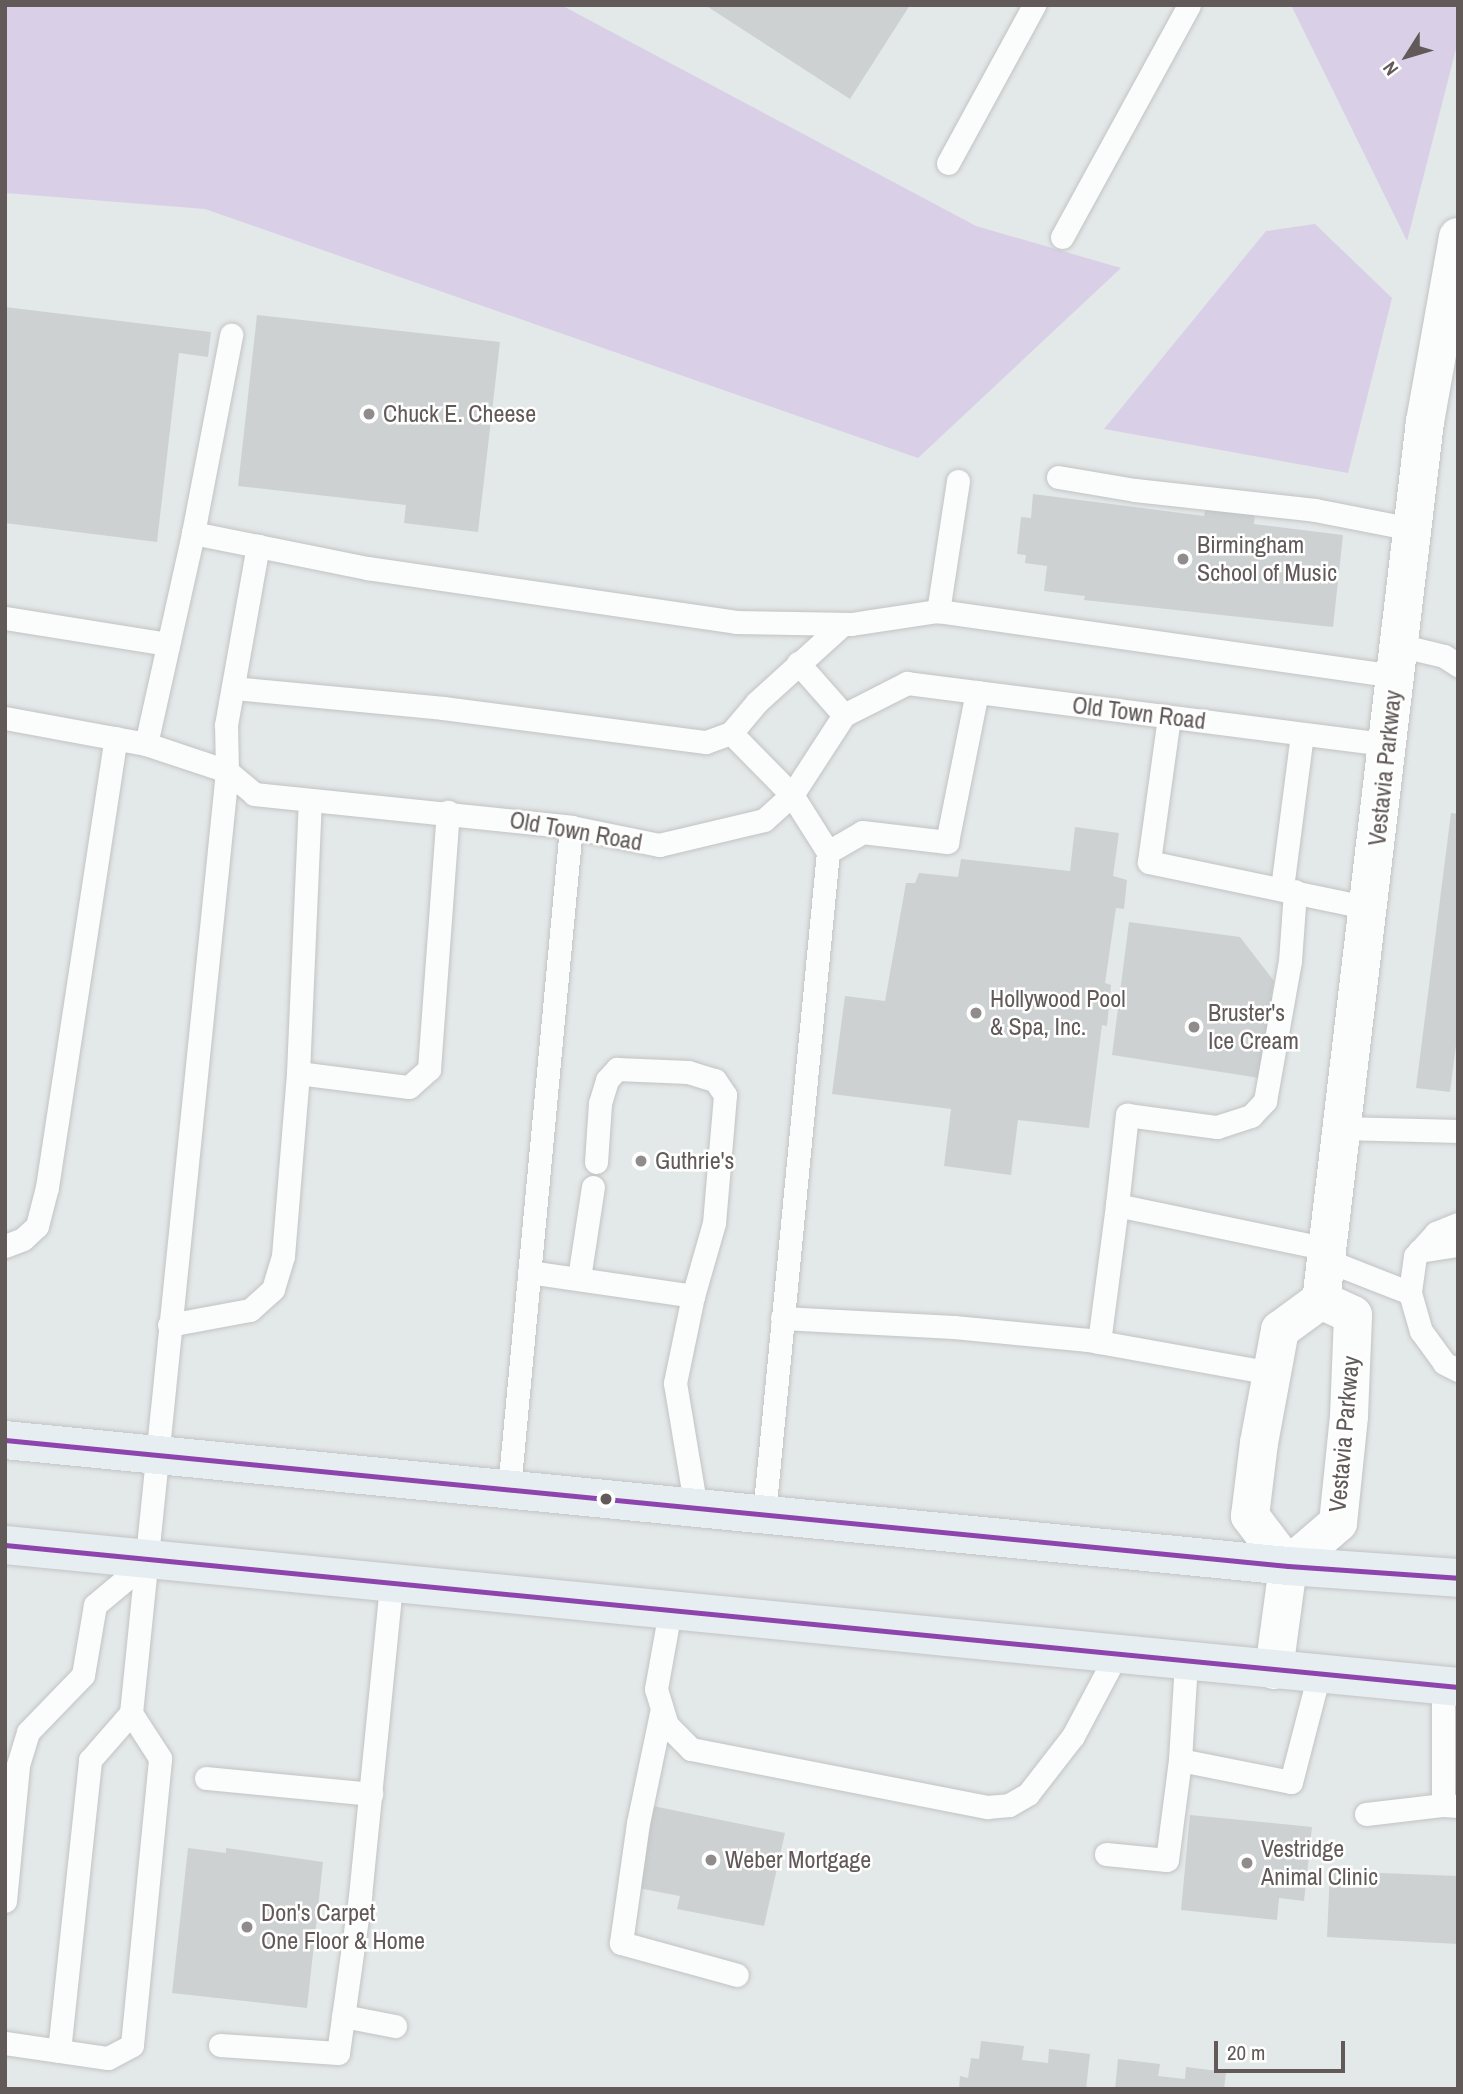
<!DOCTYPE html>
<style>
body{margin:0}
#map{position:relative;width:1463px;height:2094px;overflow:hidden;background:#e3e8e9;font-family:"Archivo Narrow",sans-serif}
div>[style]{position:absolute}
.green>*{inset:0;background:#d9d0e7}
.building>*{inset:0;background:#cdd1d2}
.roads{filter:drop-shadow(0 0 2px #c3c3c3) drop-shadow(0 0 2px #c3c3c3)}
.lane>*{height:23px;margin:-11.5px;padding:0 11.5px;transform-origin:11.5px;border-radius:11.5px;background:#fbfcfc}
.street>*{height:38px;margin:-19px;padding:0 19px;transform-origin:19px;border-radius:19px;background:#fbfcfc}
.primary>*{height:38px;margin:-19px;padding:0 19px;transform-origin:19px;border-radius:19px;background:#e6eef2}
.bus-1>*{height:5px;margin:-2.5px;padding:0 2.5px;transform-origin:2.5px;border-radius:2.5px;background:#8e44ad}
.dots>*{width:19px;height:19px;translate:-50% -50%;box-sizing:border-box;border:4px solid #fff;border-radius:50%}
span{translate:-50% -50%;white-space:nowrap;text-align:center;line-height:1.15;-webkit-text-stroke:5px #fff;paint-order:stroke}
.poi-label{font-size:24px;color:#625a59}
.left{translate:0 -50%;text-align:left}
.street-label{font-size:24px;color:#625a59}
.frame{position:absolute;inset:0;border:7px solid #625a59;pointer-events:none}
.north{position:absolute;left:1372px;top:21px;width:70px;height:70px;-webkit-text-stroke:5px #fff;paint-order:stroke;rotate:233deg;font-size:19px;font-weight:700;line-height:28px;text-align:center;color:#625a59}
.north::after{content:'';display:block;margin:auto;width:24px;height:32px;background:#625a59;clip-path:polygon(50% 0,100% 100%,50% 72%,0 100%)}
.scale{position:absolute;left:1214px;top:2041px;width:131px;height:32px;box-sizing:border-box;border:4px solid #625a59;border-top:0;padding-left:9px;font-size:21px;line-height:24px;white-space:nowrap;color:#625a59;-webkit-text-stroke:5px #fff;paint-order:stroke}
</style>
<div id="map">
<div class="green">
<div style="clip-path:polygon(5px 5px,561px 5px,976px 226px,1121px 268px,918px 458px,205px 209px,5px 193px)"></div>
<div style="clip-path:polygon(1291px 5px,1458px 5px,1458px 41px,1407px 241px)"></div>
<div style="clip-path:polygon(1315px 224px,1392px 298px,1348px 473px,1104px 429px,1266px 231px)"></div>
</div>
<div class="building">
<div style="clip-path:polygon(705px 5px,910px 5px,850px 99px)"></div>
<div style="clip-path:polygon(5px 307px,211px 332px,208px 357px,179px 353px,157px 542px,5px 523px)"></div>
<div style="clip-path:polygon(257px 315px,500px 342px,478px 532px,404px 523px,406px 505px,238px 486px)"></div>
<div style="clip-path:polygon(1033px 494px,1204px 516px,1206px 507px,1255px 513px,1254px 524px,1343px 535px,1333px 627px,1084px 600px,1085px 596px,1044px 591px,1047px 566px,1025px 563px,1026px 555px,1017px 554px,1021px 517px,1031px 518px)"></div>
<div style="clip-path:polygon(1451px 813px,1458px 814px,1458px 1030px,1450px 1092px,1416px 1088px)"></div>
<div style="clip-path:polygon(1075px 827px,1119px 833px,1113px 876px,1127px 880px,1124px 909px,1116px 908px,1105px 983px,1111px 985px,1107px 1026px,1102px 1025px,1089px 1128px,1018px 1120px,1011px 1175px,944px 1166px,951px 1109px,832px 1094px,845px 996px,885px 1001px,906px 883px,915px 883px,919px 873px,958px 877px,961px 859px,1070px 871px)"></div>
<div style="clip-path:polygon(1129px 922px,1240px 937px,1274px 981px,1271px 997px,1276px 998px,1266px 1079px,1112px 1055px)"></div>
<div style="clip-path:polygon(653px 1806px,785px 1833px,764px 1926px,677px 1909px,680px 1896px,638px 1888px)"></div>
<div style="clip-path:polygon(1190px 1815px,1312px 1827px,1304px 1901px,1279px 1898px,1277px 1920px,1181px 1910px)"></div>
<div style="clip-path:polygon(188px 1848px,226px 1853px,226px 1848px,323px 1862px,307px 2008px,172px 1993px)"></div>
<div style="clip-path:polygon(1330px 1871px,1458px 1876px,1458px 1944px,1327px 1937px)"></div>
<div style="clip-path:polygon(981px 2041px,1024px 2046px,1022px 2060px,1048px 2063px,1049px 2049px,1090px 2054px,1086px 2089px,959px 2089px,960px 2076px,968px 2078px,971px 2058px,979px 2059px)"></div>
<div style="clip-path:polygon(1118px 2059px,1160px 2064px,1158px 2076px,1185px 2079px,1186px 2067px,1226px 2072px,1224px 2089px,1115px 2089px)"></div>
</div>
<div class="roads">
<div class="lane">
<div style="left:948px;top:163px;width:180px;rotate:-61.4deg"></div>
<div style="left:1062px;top:237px;width:264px;rotate:-61.3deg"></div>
<div style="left:1058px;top:477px;width:78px;rotate:9.6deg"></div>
<div style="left:1135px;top:490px;width:181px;rotate:6.3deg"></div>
<div style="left:1315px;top:510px;width:99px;rotate:11.1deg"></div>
<div style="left:958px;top:481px;width:132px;rotate:98.7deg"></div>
<div style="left:938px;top:611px;width:461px;rotate:8.1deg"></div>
<div style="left:193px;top:533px;width:202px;rotate:-79.1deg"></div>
<div style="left:5px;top:618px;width:165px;rotate:9.1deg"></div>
<div style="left:1398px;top:645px;width:47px;rotate:13.4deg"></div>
<div style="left:1444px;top:656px;width:17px;rotate:33deg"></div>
<div style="left:798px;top:663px;width:69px;rotate:48.5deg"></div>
<div style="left:233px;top:688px;width:211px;rotate:5.4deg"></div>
<div style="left:443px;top:708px;width:265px;rotate:7.4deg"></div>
<div style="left:706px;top:742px;width:27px;rotate:-20deg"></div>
<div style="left:731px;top:733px;width:40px;rotate:-50deg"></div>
<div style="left:757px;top:702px;width:115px;rotate:-42.2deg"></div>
<div style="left:1169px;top:717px;width:146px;rotate:97.9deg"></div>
<div style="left:1149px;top:862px;width:225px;rotate:11.8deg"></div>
<div style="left:5px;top:718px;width:143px;rotate:10.4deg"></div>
<div style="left:146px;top:744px;width:85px;rotate:18.4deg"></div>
<div style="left:227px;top:771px;width:35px;rotate:40deg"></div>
<div style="left:254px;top:794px;width:319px;rotate:5.9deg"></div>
<div style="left:571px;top:827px;width:90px;rotate:11.6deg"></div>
<div style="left:659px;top:845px;width:108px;rotate:-13.4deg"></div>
<div style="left:764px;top:820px;width:38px;rotate:-42deg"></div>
<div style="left:792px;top:795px;width:95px;rotate:-57deg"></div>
<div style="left:844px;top:715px;width:71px;rotate:-26.9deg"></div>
<div style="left:907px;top:683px;width:486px;rotate:7.3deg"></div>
<div style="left:731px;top:733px;width:87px;rotate:45.5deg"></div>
<div style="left:792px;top:795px;width:67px;rotate:57.7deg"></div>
<div style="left:828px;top:852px;width:665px;rotate:95.52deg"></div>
<div style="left:146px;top:744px;width:216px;rotate:-77.4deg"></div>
<div style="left:193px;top:533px;width:66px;rotate:11.3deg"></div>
<div style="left:828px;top:852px;width:39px;rotate:-30deg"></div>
<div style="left:862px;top:832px;width:86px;rotate:6.7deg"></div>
<div style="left:947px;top:842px;width:153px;rotate:-78.7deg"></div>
<div style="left:1282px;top:888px;width:155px;rotate:-82.6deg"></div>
<div style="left:298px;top:1073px;width:112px;rotate:7.2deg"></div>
<div style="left:409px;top:1087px;width:27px;rotate:-42deg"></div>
<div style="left:429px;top:1069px;width:258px;rotate:-85.8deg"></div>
<div style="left:1342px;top:1128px;width:116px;rotate:1.5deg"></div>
<div style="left:596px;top:1162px;width:59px;rotate:-86.1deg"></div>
<div style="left:600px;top:1103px;width:24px;rotate:-73deg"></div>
<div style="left:607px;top:1080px;width:15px;rotate:-48deg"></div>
<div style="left:617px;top:1069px;width:71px;rotate:2.4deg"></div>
<div style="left:688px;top:1072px;width:28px;rotate:17deg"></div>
<div style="left:715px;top:1080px;width:18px;rotate:56deg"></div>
<div style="left:725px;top:1095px;width:128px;rotate:94.9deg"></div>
<div style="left:714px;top:1223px;width:76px;rotate:106deg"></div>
<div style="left:1117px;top:1205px;width:91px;rotate:-83.7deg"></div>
<div style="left:1127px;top:1115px;width:91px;rotate:7.6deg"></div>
<div style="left:1217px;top:1127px;width:36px;rotate:-18deg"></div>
<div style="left:1251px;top:1116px;width:21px;rotate:-47deg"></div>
<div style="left:1265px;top:1101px;width:142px;rotate:-79.9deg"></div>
<div style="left:1290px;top:961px;width:70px;rotate:-85.9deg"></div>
<div style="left:1458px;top:1224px;width:24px;rotate:158deg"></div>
<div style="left:1436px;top:1233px;width:31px;rotate:132deg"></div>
<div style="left:1415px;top:1256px;width:37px;rotate:98deg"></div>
<div style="left:1410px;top:1293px;width:40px;rotate:74deg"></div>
<div style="left:1421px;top:1331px;width:39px;rotate:54deg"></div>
<div style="left:1444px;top:1363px;width:16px;rotate:27deg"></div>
<div style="left:5px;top:1246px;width:19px;rotate:-21deg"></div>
<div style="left:23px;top:1239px;width:19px;rotate:-43deg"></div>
<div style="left:37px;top:1226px;width:40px;rotate:-75.6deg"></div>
<div style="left:47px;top:1187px;width:454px;rotate:-81.3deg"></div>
<div style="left:1419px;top:1251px;width:39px;rotate:-9deg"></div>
<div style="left:1326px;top:1260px;width:90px;rotate:21.4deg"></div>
<div style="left:529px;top:1272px;width:166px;rotate:8.3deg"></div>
<div style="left:693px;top:1296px;width:89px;rotate:101.7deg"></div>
<div style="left:675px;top:1383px;width:127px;rotate:80.5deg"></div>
<div style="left:579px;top:1278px;width:92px;rotate:-81.3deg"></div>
<div style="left:782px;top:1318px;width:172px;rotate:3deg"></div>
<div style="left:954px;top:1327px;width:135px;rotate:5.5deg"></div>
<div style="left:1088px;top:1340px;width:187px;rotate:10.2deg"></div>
<div style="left:169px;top:1325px;width:82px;rotate:-10.5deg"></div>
<div style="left:250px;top:1310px;width:31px;rotate:-42deg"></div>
<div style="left:273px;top:1289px;width:34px;rotate:-73deg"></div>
<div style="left:283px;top:1256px;width:184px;rotate:-85.3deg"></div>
<div style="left:298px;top:1073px;width:272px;rotate:-87.5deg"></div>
<div style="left:1099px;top:1342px;width:138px;rotate:-82.5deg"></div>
<div style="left:1117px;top:1205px;width:215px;rotate:11.8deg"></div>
<div style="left:509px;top:1489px;width:665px;rotate:-84.65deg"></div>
<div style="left:670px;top:1611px;width:79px;rotate:100.2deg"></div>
<div style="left:656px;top:1689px;width:38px;rotate:73deg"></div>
<div style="left:667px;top:1725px;width:34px;rotate:45deg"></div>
<div style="left:691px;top:1749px;width:302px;rotate:11.1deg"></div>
<div style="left:987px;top:1807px;width:22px;rotate:-5deg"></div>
<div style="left:1009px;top:1805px;width:22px;rotate:-30deg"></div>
<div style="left:1028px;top:1794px;width:73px;rotate:-52.2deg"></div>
<div style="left:1073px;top:1736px;width:92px;rotate:-62deg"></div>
<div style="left:1443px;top:1686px;width:119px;rotate:90deg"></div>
<div style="left:1443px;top:1805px;width:15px;rotate:4deg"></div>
<div style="left:661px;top:1713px;width:112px;rotate:101.8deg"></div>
<div style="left:638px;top:1823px;width:121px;rotate:98.1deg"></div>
<div style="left:621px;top:1943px;width:120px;rotate:15.4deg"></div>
<div style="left:1180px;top:1760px;width:113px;rotate:11.2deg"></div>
<div style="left:1291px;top:1782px;width:112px;rotate:-75.5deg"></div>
<div style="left:206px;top:1778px;width:166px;rotate:5.5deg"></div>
<div style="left:1366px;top:1814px;width:78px;rotate:-6.7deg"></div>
<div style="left:1106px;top:1854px;width:61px;rotate:5.6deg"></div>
<div style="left:1167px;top:1860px;width:101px;rotate:-82.6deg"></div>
<div style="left:1180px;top:1760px;width:98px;rotate:-86.5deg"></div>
<div style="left:5px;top:1901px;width:137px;rotate:-84.5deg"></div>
<div style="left:18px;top:1765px;width:34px;rotate:-73deg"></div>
<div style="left:28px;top:1732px;width:79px;rotate:-46deg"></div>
<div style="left:83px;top:1675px;width:71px;rotate:-80.3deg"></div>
<div style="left:95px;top:1605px;width:72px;rotate:-39.9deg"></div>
<div style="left:343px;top:2016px;width:53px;rotate:10.9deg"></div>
<div style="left:5px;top:2043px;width:104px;rotate:8.3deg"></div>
<div style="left:108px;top:2058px;width:27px;rotate:-28deg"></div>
<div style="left:132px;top:2045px;width:288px;rotate:-84.4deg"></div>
<div style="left:160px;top:1758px;width:54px;rotate:-122.8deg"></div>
<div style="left:220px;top:2045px;width:118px;rotate:3.9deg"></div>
<div style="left:338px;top:2053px;width:159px;rotate:-82deg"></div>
<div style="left:360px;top:1896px;width:314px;rotate:-84.3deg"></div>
<div style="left:59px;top:2051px;width:293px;rotate:-83.9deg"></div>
<div style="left:90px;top:1760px;width:62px;rotate:-48.9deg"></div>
<div style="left:131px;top:1713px;width:947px;rotate:-84.18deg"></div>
<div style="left:227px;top:771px;width:46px;rotate:-91.2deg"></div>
<div style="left:226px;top:725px;width:182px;rotate:-79.9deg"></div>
<div style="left:258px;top:546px;width:111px;rotate:11.4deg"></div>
<div style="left:367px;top:568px;width:373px;rotate:8.3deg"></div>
<div style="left:736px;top:622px;width:115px;rotate:1deg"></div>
<div style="left:851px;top:624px;width:88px;rotate:-8.5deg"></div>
</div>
<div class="street">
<div style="left:1288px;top:1566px;width:63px;rotate:-127.2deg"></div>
<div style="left:1250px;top:1516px;width:74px;rotate:-83deg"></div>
<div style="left:1259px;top:1443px;width:115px;rotate:-79.5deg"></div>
<div style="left:1280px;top:1330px;width:51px;rotate:-36.2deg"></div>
<div style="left:1321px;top:1300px;width:7px;rotate:-82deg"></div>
<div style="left:1322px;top:1293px;width:877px;rotate:-83.26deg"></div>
<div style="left:1425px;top:422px;width:188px;rotate:-79.9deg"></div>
<div style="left:1274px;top:1670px;width:105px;rotate:-82.3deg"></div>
<div style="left:1288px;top:1566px;width:66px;rotate:-40.7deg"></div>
<div style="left:1338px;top:1523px;width:108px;rotate:-84.1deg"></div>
<div style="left:1349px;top:1416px;width:101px;rotate:-87.7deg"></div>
<div style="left:1353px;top:1315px;width:35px;rotate:-155deg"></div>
</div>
<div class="primary">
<div style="left:5px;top:1440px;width:1289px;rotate:5.61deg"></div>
<div style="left:1288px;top:1566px;width:170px;rotate:4deg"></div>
<div style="left:5px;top:1545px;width:1460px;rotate:5.58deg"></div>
</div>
</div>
<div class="bus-1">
<div style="left:5px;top:1440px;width:1289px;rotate:5.61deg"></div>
<div style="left:1288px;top:1566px;width:170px;rotate:4deg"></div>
<div style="left:5px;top:1545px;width:1460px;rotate:5.58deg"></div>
</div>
<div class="dots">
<div style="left:369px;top:414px;background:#8f8c8b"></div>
<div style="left:1183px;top:559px;background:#8f8c8b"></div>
<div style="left:976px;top:1013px;background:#8f8c8b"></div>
<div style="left:1194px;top:1027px;background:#8f8c8b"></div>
<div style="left:641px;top:1161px;background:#8f8c8b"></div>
<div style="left:606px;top:1499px;background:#625a59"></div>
<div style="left:711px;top:1860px;background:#8f8c8b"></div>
<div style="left:1247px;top:1863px;background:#8f8c8b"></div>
<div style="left:247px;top:1927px;background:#8f8c8b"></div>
</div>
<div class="poi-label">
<span class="left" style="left:383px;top:414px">Chuck E. Cheese</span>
<span class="left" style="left:1197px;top:559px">Birmingham<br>School of Music</span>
<span class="left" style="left:990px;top:1013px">Hollywood Pool<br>&amp; Spa, Inc.</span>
<span class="left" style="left:1208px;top:1027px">Bruster's<br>Ice Cream</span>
<span class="left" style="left:655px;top:1161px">Guthrie's</span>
<span class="left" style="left:1261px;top:1863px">Vestridge<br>Animal Clinic</span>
<span class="left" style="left:725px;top:1860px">Weber Mortgage</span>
<span class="left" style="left:261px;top:1927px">Don's Carpet<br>One Floor &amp; Home</span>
</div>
<div class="street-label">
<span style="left:1139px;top:713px;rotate:7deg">Old Town Road</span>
<span style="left:1385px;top:768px;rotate:-84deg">Vestavia Parkway</span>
<span style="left:576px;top:831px;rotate:10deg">Old Town Road</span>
<span style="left:1344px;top:1434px;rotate:-85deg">Vestavia Parkway</span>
</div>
<div class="frame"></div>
<div class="north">N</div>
<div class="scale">20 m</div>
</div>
